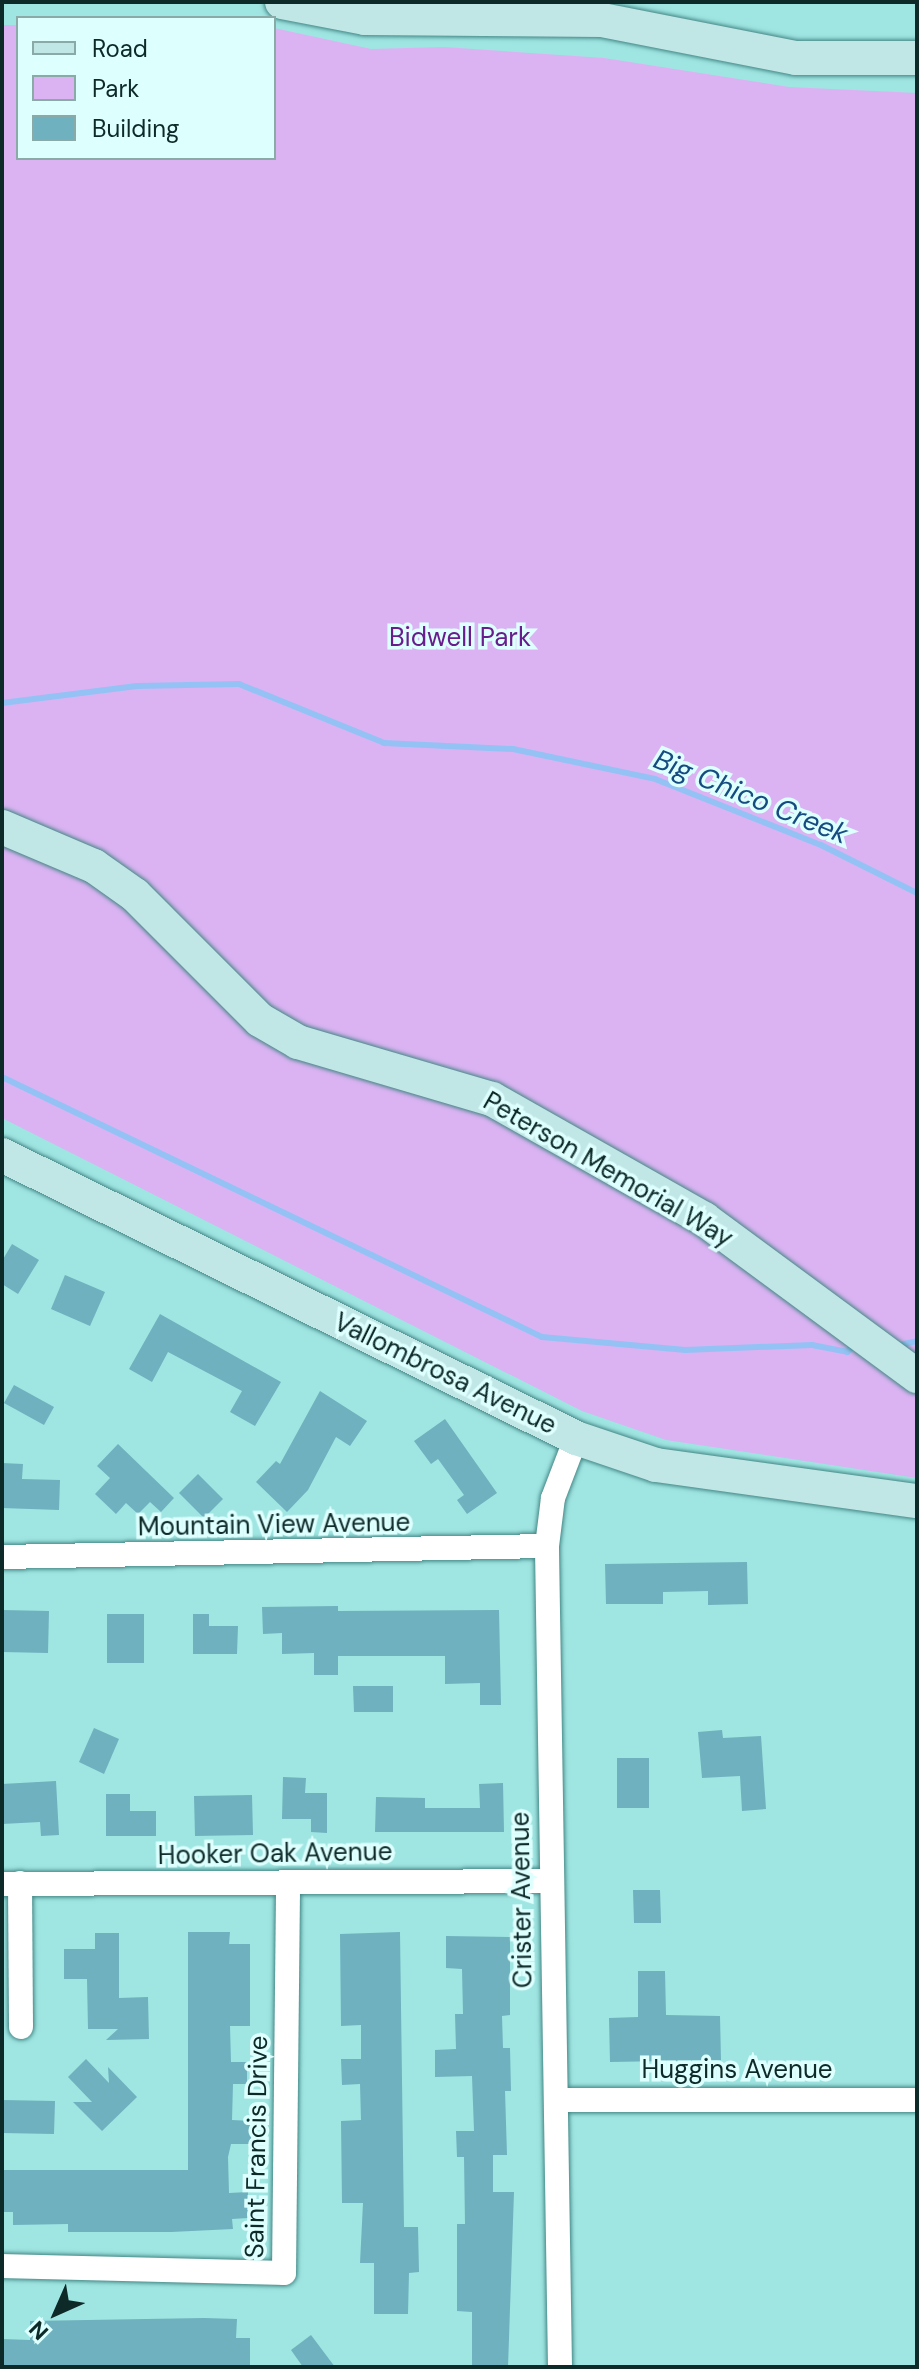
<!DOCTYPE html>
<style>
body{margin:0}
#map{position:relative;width:919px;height:2369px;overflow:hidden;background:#9fe5e2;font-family:"DM Sans",sans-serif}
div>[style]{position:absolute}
.green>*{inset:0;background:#dbb3f3}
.stream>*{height:6px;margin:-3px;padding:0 3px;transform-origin:3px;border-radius:3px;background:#95c2f5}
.building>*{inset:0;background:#6fb1be}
.roads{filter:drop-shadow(0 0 2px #438785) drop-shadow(0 0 2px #438785)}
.street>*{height:24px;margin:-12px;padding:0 12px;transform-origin:12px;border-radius:12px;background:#fff}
.secondary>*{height:34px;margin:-17px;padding:0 17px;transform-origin:17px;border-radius:17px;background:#c1e6e6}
span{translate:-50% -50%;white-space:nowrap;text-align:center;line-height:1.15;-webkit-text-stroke:7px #ddfffd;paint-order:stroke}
.park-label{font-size:26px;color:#691d8c}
.street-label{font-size:26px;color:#0d2a29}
.water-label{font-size:28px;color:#164b81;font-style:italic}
.frame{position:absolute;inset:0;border:4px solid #0d2a29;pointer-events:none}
.legend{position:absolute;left:16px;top:16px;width:260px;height:144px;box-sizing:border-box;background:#ddfffd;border:2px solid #8aaaa8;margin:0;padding:10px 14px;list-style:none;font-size:24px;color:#0d2a29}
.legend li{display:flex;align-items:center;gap:16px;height:40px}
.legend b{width:40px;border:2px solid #8aaaa8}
.north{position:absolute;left:16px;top:2273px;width:80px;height:80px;-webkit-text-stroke:6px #ddfffd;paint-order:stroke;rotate:225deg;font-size:22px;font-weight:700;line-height:32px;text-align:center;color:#0d2a29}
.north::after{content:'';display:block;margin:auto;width:28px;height:36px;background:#0d2a29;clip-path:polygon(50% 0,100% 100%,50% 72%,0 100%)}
</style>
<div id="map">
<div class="green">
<div style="clip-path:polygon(2px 25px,18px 25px,18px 158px,274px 158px,274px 28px,371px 49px,444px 47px,604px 58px,789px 87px,917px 93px,917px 1478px,666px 1440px,582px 1411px,2px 1118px)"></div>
</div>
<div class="stream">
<div style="left:2px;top:703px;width:136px;rotate:-7.2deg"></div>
<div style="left:137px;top:686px;width:102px;rotate:-1.1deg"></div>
<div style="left:239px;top:684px;width:157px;rotate:22.1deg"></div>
<div style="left:384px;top:743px;width:129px;rotate:2.7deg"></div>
<div style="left:513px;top:749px;width:145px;rotate:11.9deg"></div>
<div style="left:655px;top:779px;width:179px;rotate:21.7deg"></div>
<div style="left:821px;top:845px;width:107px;rotate:26.6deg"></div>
<div style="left:2px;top:1077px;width:599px;rotate:25.71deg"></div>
<div style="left:542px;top:1337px;width:144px;rotate:5.2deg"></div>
<div style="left:685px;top:1350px;width:127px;rotate:-2.3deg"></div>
<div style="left:812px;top:1345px;width:36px;rotate:11deg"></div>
<div style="left:847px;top:1352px;width:12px;rotate:-42deg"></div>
<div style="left:895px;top:1346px;width:23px;rotate:-13deg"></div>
</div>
<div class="building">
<div style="clip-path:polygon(12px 1244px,39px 1260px,18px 1294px,2px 1284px,2px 1261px)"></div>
<div style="clip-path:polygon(65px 1275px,105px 1292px,90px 1326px,51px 1309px)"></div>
<div style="clip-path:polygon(160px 1314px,281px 1382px,255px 1426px,230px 1412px,242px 1391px,168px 1352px,152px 1382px,129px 1369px)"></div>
<div style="clip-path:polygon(14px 1385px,54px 1407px,44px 1425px,4px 1403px)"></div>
<div style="clip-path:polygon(320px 1391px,367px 1421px,350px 1446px,336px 1437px,308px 1490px,287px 1512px,256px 1482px,276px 1461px,280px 1464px)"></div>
<div style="clip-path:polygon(445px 1419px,497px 1493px,467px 1514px,457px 1500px,464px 1495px,438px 1459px,431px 1464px,414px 1441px)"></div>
<div style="clip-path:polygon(118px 1444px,174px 1498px,161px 1512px,150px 1502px,138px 1514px,126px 1503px,116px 1514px,95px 1494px,110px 1478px,97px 1466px)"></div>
<div style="clip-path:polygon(2px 1463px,23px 1464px,22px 1479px,60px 1480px,59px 1510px,2px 1508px)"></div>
<div style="clip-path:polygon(198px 1474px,223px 1499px,204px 1518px,179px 1493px)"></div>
<div style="clip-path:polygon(747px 1562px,748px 1604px,708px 1605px,708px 1591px,663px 1592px,663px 1604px,606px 1604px,605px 1564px)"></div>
<div style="clip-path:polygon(338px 1606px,338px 1611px,499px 1610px,501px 1705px,480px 1705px,480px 1683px,445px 1684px,445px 1656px,338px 1656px,338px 1675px,314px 1675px,314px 1653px,282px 1654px,282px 1633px,263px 1634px,262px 1607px)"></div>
<div style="clip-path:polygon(2px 1610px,49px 1611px,48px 1653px,2px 1652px)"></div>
<div style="clip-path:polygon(107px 1614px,144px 1614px,144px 1663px,107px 1663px)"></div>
<div style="clip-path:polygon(193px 1614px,209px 1614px,209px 1626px,238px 1626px,237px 1654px,193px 1654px)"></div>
<div style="clip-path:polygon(353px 1686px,393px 1686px,393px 1712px,354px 1712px)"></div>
<div style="clip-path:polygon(94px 1728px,119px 1739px,104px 1774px,79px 1762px)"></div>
<div style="clip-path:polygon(722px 1730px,723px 1738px,761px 1736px,766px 1809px,742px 1811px,740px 1776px,702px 1778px,698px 1732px)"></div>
<div style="clip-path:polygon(617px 1758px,649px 1758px,649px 1808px,617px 1808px)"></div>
<div style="clip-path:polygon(283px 1777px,306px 1778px,305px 1793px,327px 1793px,327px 1833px,311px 1832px,311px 1819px,282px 1819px)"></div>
<div style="clip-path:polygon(56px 1781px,59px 1835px,41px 1836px,40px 1822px,2px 1824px,2px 1784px)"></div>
<div style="clip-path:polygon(503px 1783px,504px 1832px,375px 1832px,376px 1797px,425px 1798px,425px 1808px,480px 1808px,479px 1784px)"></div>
<div style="clip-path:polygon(106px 1794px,130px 1794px,130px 1811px,156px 1811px,156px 1836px,106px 1836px)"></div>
<div style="clip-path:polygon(252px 1795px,253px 1835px,195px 1836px,194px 1796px)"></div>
<div style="clip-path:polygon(633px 1890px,660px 1890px,661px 1923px,634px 1923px)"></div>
<div style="clip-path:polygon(188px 1932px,230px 1932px,229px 1944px,250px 1944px,250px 2026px,230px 2026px,231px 2062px,247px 2062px,247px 2084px,233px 2084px,232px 2120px,251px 2121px,251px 2144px,231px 2144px,228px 2157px,229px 2193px,248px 2192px,248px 2218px,232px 2219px,233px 2229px,171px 2232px,68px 2232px,68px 2224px,13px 2225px,13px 2212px,2px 2212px,2px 2170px,188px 2170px)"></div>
<div style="clip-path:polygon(400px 1932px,404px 2227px,418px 2227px,419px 2272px,409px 2273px,408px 2314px,374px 2314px,374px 2263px,360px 2263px,363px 2203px,342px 2203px,341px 2121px,361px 2120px,360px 2084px,342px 2085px,341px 2059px,361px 2059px,361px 2025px,341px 2026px,340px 1934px)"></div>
<div style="clip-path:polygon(95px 1933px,119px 1933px,119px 1998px,148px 1997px,149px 2039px,106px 2040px,118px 2029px,88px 2029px,87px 1979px,64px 1979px,64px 1949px,95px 1949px)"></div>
<div style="clip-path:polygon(446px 1936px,510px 1937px,510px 2015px,502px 2016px,503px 2048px,510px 2048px,511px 2091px,505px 2091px,507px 2155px,493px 2155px,493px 2192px,514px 2192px,508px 2367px,472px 2367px,472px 2312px,457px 2311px,457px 2224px,465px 2224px,464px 2157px,457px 2157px,456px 2131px,474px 2131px,472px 2076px,435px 2077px,435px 2050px,456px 2049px,455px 2014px,463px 2014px,462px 1969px,446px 1968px)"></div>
<div style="clip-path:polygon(638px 1971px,665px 1971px,666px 2015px,720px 2016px,721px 2060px,610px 2062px,609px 2018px,638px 2017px)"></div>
<div style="clip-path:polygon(86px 2059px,109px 2083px,108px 2067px,137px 2097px,102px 2131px,73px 2102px,92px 2102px,68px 2077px)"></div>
<div style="clip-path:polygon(2px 2100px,55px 2101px,54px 2134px,2px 2133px)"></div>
<div style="clip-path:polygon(204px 2318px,237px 2319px,236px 2338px,250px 2338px,250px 2367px,2px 2367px,2px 2339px,30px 2340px,30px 2321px)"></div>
<div style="clip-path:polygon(311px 2335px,335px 2367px,303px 2367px,291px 2350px)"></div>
</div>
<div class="roads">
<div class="street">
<div style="left:2px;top:1557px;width:545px;rotate:-1.16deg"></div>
<div style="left:20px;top:1883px;width:144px;rotate:89.6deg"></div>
<div style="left:2px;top:1884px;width:547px;rotate:-0.31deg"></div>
<div style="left:556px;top:2100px;width:361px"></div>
<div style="left:2px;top:2266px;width:282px;rotate:1.4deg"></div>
<div style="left:284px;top:2273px;width:389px;rotate:-89.4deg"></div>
<div style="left:560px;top:2367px;width:821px;rotate:-90.91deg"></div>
<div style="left:547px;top:1546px;width:48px;rotate:-82.9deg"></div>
<div style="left:553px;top:1498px;width:64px;rotate:-69deg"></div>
</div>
<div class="secondary">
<div style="left:282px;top:2px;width:85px;rotate:10.9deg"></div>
<div style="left:365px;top:18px;width:237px;rotate:0.5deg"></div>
<div style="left:602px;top:20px;width:198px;rotate:11.1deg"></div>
<div style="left:796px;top:58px;width:121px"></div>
<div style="left:2px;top:827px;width:100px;rotate:23deg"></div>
<div style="left:94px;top:866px;width:50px;rotate:35.3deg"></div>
<div style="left:135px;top:895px;width:177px;rotate:45deg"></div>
<div style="left:260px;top:1020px;width:44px;rotate:30.1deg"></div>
<div style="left:298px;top:1042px;width:202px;rotate:16.4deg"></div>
<div style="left:492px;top:1099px;width:244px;rotate:29.5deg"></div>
<div style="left:704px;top:1219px;width:265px;rotate:36.4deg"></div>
<div style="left:2px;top:1155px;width:640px;rotate:26.24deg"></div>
<div style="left:576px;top:1438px;width:84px;rotate:18.6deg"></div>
<div style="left:656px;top:1465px;width:263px;rotate:7.9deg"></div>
</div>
</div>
<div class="park-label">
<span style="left:460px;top:638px">Bidwell Park</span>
</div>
<div class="street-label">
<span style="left:608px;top:1170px;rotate:30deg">Peterson Memorial Way</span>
<span style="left:445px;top:1374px;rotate:26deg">Vallombrosa Avenue</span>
<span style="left:274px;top:1525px;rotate:-1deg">Mountain View Avenue</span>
<span style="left:275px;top:1854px;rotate:-1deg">Hooker Oak Avenue</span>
<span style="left:522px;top:1900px;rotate:-91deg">Crister Avenue</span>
<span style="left:737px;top:2070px">Huggins Avenue</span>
<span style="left:257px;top:2147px;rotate:-89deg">Saint Francis Drive</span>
</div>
<div class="water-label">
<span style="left:751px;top:797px;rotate:22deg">Big Chico Creek</span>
</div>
<div class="frame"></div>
<ul class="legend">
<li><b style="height:10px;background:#c1e6e6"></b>Road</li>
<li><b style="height:22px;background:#dbb3f3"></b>Park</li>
<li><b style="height:22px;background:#6fb1be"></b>Building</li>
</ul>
<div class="north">N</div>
</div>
